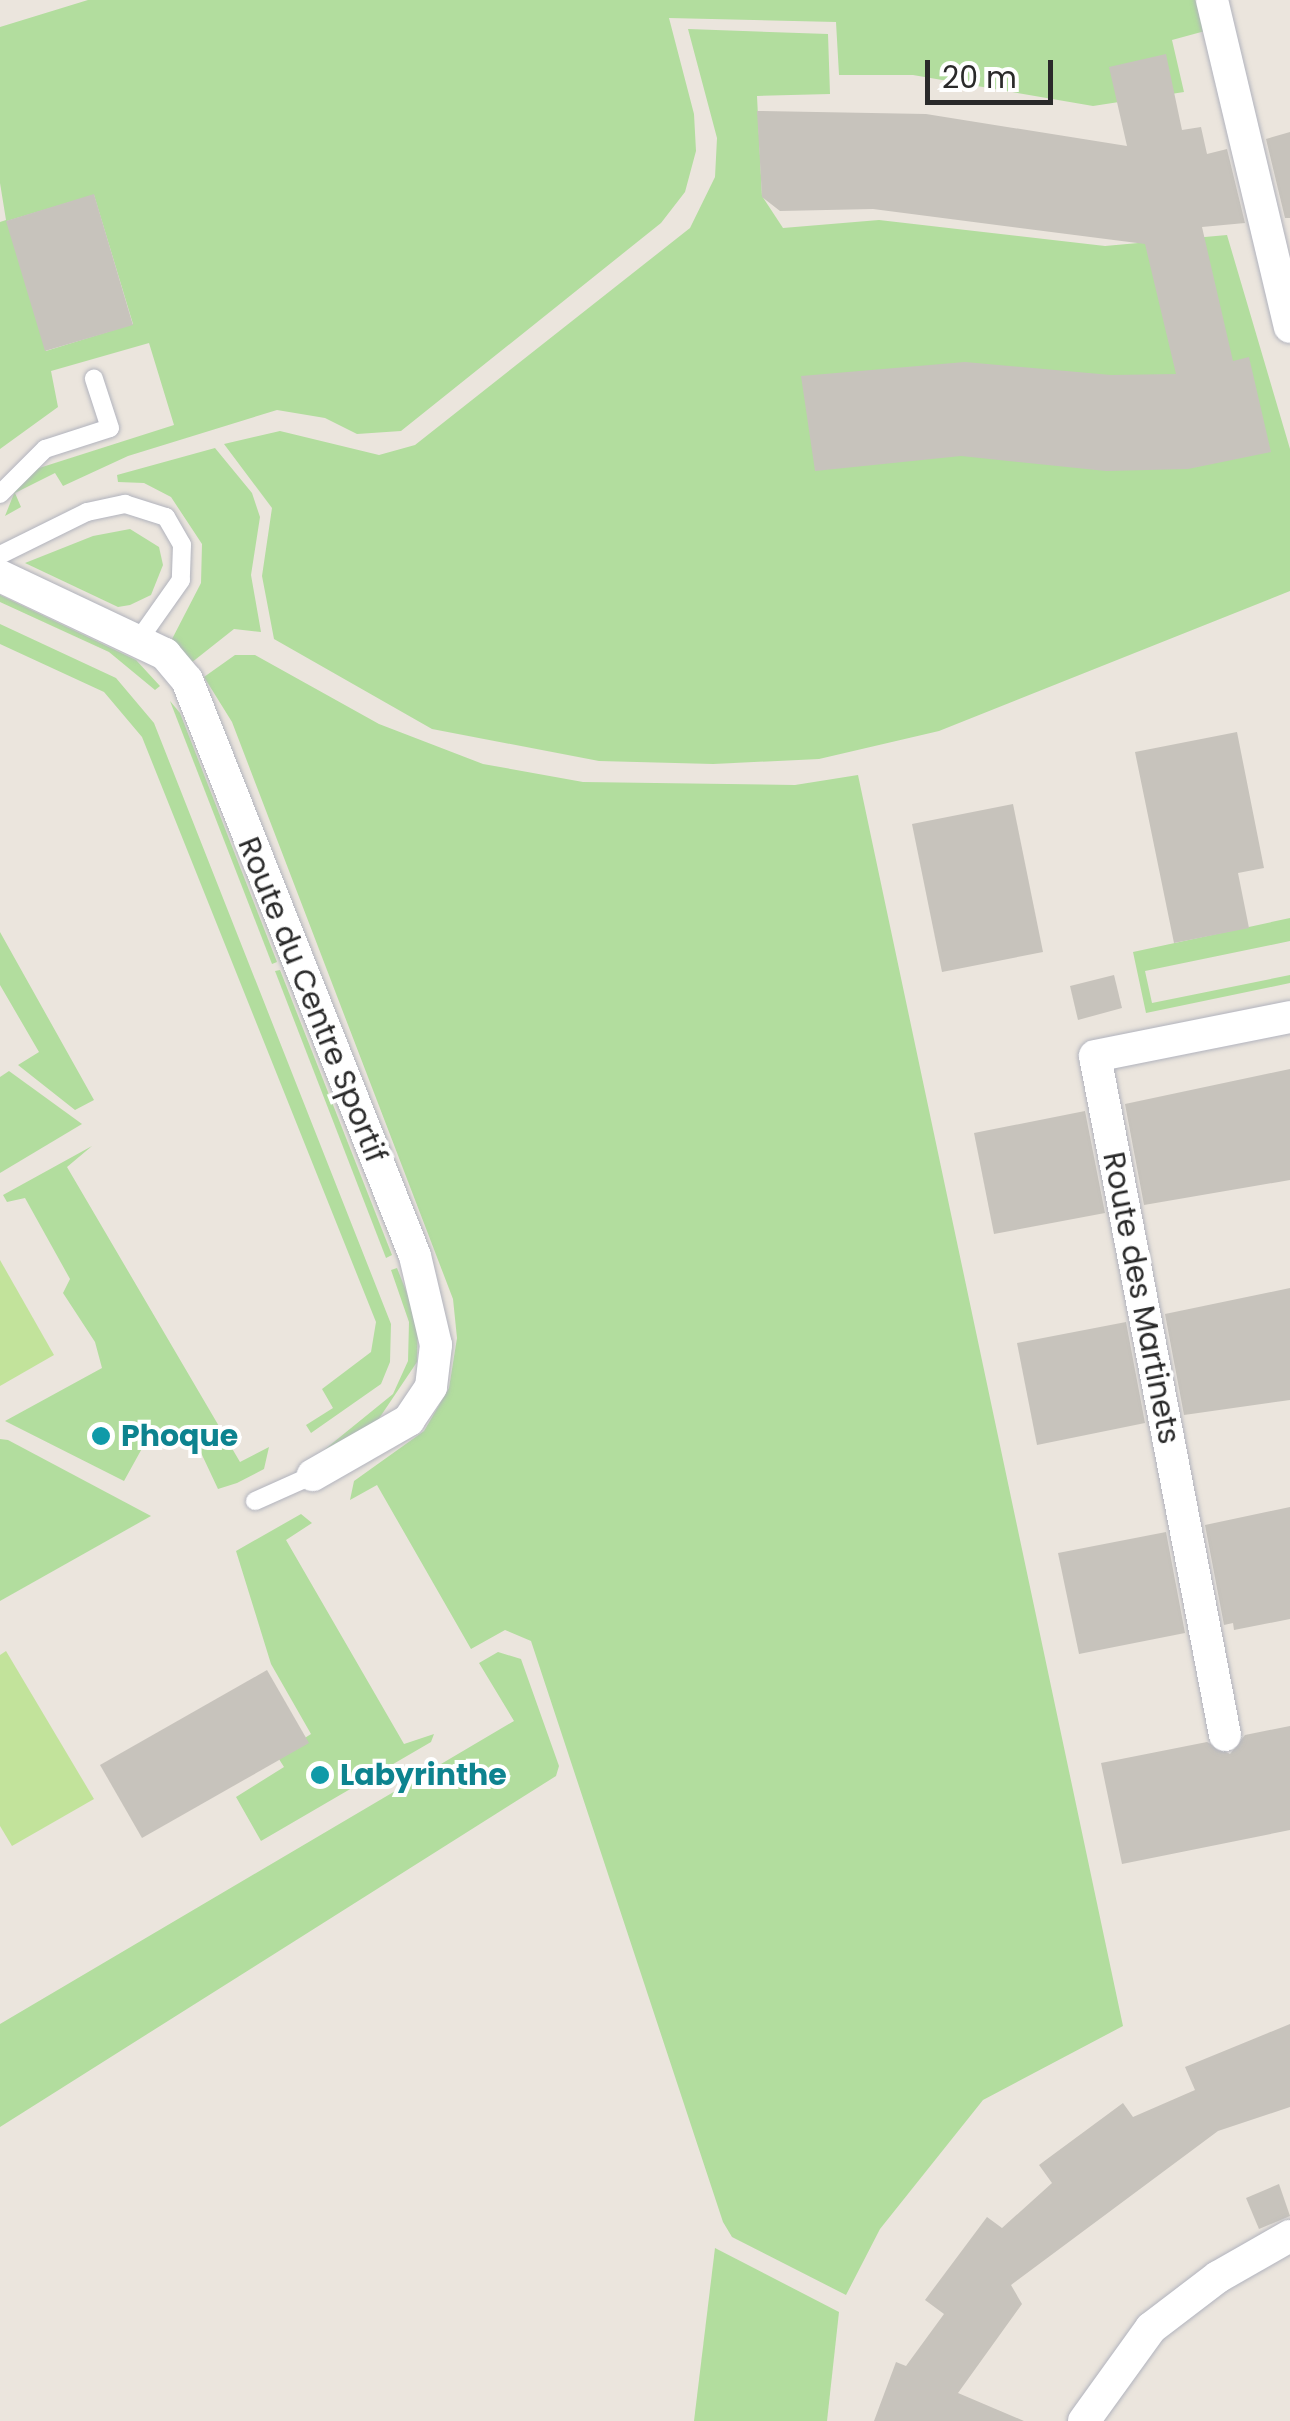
<!DOCTYPE html>
<style>
body{margin:0}
#map{position:relative;width:1290px;height:2421px;overflow:hidden;background:#ebe5dd;font-family:Poppins,sans-serif}
div>[style]{position:absolute}
.green>*{inset:0;background:#b2dd9e}
.pitch>*{inset:0;background:#c2e39b}
.building>*{inset:0;background:#c7c3bc}
.roads{filter:drop-shadow(0 0 2px #b1b3bd) drop-shadow(0 0 2px #b1b3bd)}
.lane>*{height:18px;margin:-9px;padding:0 9px;transform-origin:9px;border-radius:9px;background:#fff}
.street>*{height:32px;margin:-16px;padding:0 16px;transform-origin:16px;border-radius:16px;background:#fff}
.dots>*{width:28px;height:28px;translate:-50% -50%;box-sizing:border-box;border:5px solid #fff;border-radius:50%}
span{translate:-50% -50%;white-space:nowrap;text-align:center;line-height:1.15;-webkit-text-stroke:8px #fff;paint-order:stroke}
.street-label{font-size:30px;color:#2a2a2a}
.culture-label{font-size:30px;color:#0d838f;font-weight:700}
.left{translate:0 -50%;text-align:left}
.scale{position:absolute;left:925px;top:60px;width:128px;height:45px;box-sizing:border-box;border:5px solid #2a2a2a;border-top:0;padding-left:12px;font-size:30px;line-height:35px;white-space:nowrap;color:#2a2a2a;-webkit-text-stroke:8px #fff;paint-order:stroke}
</style>
<div id="map">
<div class="green">
<div style="clip-path:polygon(evenodd,88px 0,1206px 0,1205px 31px,1172px 40px,1184px 92px,1093px 106px,913px 75px,839px 75px,836px 22px,669px 18px,694px 114px,696px 151px,685px 192px,661px 223px,401px 431px,357px 434px,325px 418px,277px 410px,128px 456px,63px 486px,55px 473px,15px 493px,21px 507px,5px 516px,17px 486px,36px 469px,174px 425px,149px 343px,51px 371px,58px 407px,0 449px,0 222px,6px 220px,0 183px,0 27px,88px 0,94px 195px,133px 324px,46px 351px,7px 221px,94px 195px)"></div>
<div style="clip-path:polygon(688px 29px,828px 34px,830px 94px,757px 96px,762px 196px,783px 228px,879px 220px,1105px 246px,1227px 235px,1290px 449px,1290px 591px,939px 731px,819px 759px,713px 764px,599px 761px,432px 729px,274px 639px,262px 576px,272px 508px,224px 444px,280px 431px,379px 455px,415px 445px,690px 228px,715px 177px,717px 138px)"></div>
<div style="clip-path:polygon(215px 448px,252px 493px,260px 517px,251px 575px,261px 632px,234px 629px,191px 663px,171px 641px,201px 583px,202px 544px,171px 497px,144px 483px,118px 482px,117px 475px)"></div>
<div style="clip-path:polygon(130px 529px,159px 547px,163px 565px,151px 595px,130px 605px,118px 607px,25px 563px,93px 536px)"></div>
<div style="clip-path:polygon(0 595px,136px 660px,160px 686px,155px 690px,109px 652px,0 602px)"></div>
<div style="clip-path:polygon(0 624px,116px 678px,154px 723px,391px 1324px,390px 1362px,381px 1384px,311px 1433px,306px 1425px,333px 1408px,322px 1389px,371px 1352px,376px 1322px,142px 737px,104px 692px,0 644px)"></div>
<div style="clip-path:polygon(235px 655px,255px 655px,379px 724px,483px 764px,583px 782px,795px 785px,858px 775px,1123px 2026px,983px 2100px,880px 2229px,846px 2295px,732px 2237px,723px 2222px,531px 1641px,505px 1630px,471px 1649px,377px 1485px,350px 1500px,354px 1481px,424px 1431px,449px 1388px,457px 1338px,453px 1299px,232px 722px,204px 677px)"></div>
<div style="clip-path:polygon(170px 701px,180px 713px,277px 962px,272px 964px)"></div>
<div style="clip-path:polygon(1290px 918px,1290px 941px,1145px 971px,1152px 1003px,1290px 975px,1290px 983px,1146px 1013px,1133px 952px)"></div>
<div style="clip-path:polygon(0 932px,94px 1100px,75px 1110px,18px 1065px,39px 1052px,0 985px)"></div>
<div style="clip-path:polygon(280px 970px,392px 1255px,386px 1258px,275px 971px)"></div>
<div style="clip-path:polygon(9px 1071px,82px 1124px,0 1173px,0 1077px)"></div>
<div style="clip-path:polygon(92px 1146px,67px 1167px,240px 1462px,269px 1447px,264px 1469px,237px 1483px,218px 1489px,195px 1440px,169px 1436px,145px 1443px,124px 1481px,5px 1421px,102px 1368px,95px 1342px,63px 1293px,70px 1279px,25px 1198px,7px 1202px,3px 1195px)"></div>
<div style="clip-path:polygon(397px 1268px,418px 1321px,417px 1362px,378px 1420px,324px 1450px,393px 1394px,408px 1361px,409px 1322px,391px 1270px)"></div>
<div style="clip-path:polygon(0 1439px,8px 1440px,151px 1516px,0 1601px)"></div>
<div style="clip-path:polygon(301px 1514px,312px 1523px,286px 1540px,404px 1744px,434px 1734px,431px 1742px,261px 1841px,236px 1797px,284px 1767px,277px 1756px,311px 1734px,271px 1664px,236px 1551px)"></div>
<div style="clip-path:polygon(498px 1652px,521px 1659px,559px 1766px,556px 1776px,0 2127px,0 2024px,514px 1721px,479px 1663px)"></div>
<div style="clip-path:polygon(715px 2248px,839px 2312px,827px 2421px,694px 2421px)"></div>
</div>
<div class="pitch">
<div style="clip-path:polygon(0 1260px,54px 1355px,0 1386px)"></div>
<div style="clip-path:polygon(6px 1651px,94px 1799px,12px 1846px,0 1826px,0 1655px)"></div>
</div>
<div class="building">
<div style="clip-path:polygon(1166px 54px,1182px 130px,1201px 127px,1207px 154px,1227px 149px,1245px 223px,1202px 227px,1233px 361px,1249px 357px,1271px 452px,1188px 469px,1106px 471px,961px 456px,815px 471px,801px 376px,965px 362px,1111px 375px,1176px 374px,1145px 244px,873px 209px,780px 211px,762px 197px,757px 111px,926px 114px,1127px 146px,1109px 67px)"></div>
<div style="clip-path:polygon(1290px 132px,1290px 218px,1285px 218px,1266px 139px)"></div>
<div style="clip-path:polygon(94px 194px,133px 325px,45px 351px,6px 221px)"></div>
<div style="clip-path:polygon(1237px 732px,1264px 868px,1238px 873px,1249px 928px,1174px 943px,1135px 752px)"></div>
<div style="clip-path:polygon(1013px 804px,1043px 952px,942px 972px,912px 824px)"></div>
<div style="clip-path:polygon(1114px 975px,1122px 1008px,1078px 1020px,1070px 986px)"></div>
<div style="clip-path:polygon(1290px 1069px,1290px 1180px,1144px 1205px,1125px 1104px)"></div>
<div style="clip-path:polygon(1085px 1111px,1105px 1213px,994px 1234px,974px 1133px)"></div>
<div style="clip-path:polygon(1290px 1288px,1290px 1400px,1184px 1415px,1165px 1314px)"></div>
<div style="clip-path:polygon(1126px 1322px,1145px 1423px,1037px 1445px,1017px 1343px)"></div>
<div style="clip-path:polygon(1290px 1507px,1290px 1619px,1234px 1630px,1233px 1623px,1224px 1625px,1205px 1525px)"></div>
<div style="clip-path:polygon(1166px 1532px,1185px 1633px,1079px 1654px,1058px 1553px)"></div>
<div style="clip-path:polygon(267px 1670px,309px 1743px,142px 1838px,100px 1765px)"></div>
<div style="clip-path:polygon(1290px 1726px,1290px 1830px,1122px 1864px,1101px 1763px,1207px 1742px,1230px 1754px,1245px 1735px)"></div>
<div style="clip-path:polygon(1290px 2024px,1290px 2107px,1218px 2131px,1011px 2285px,1022px 2304px,958px 2393px,1024px 2421px,874px 2421px,896px 2362px,906px 2366px,944px 2314px,925px 2300px,987px 2217px,1002px 2228px,1052px 2183px,1039px 2165px,1123px 2103px,1133px 2117px,1195px 2090px,1185px 2067px)"></div>
<div style="clip-path:polygon(1279px 2184px,1290px 2216px,1259px 2229px,1246px 2198px)"></div>
</div>
<div class="roads">
<div class="lane">
<div style="left:0;top:494px;width:64px;rotate:-45deg"></div>
<div style="left:45px;top:449px;width:68px;rotate:-17.9deg"></div>
<div style="left:110px;top:428px;width:52px;rotate:-108.1deg"></div>
<div style="left:0;top:555px;width:97px;rotate:-26.3deg"></div>
<div style="left:87px;top:512px;width:39px;rotate:-12deg"></div>
<div style="left:125px;top:504px;width:43px;rotate:17.6deg"></div>
<div style="left:166px;top:517px;width:32px;rotate:60deg"></div>
<div style="left:182px;top:545px;width:35px;rotate:92deg"></div>
<div style="left:181px;top:580px;width:75px;rotate:125.2deg"></div>
<div style="left:255px;top:1501px;width:64px;rotate:-24.1deg"></div>
</div>
<div class="street">
<div style="left:1212px;top:0;width:336px;rotate:76.6deg"></div>
<div style="left:0;top:576px;width:183px;rotate:25.3deg"></div>
<div style="left:165px;top:654px;width:34px;rotate:50deg"></div>
<div style="left:187px;top:680px;width:619px;rotate:68.4deg"></div>
<div style="left:415px;top:1256px;width:91px;rotate:76.7deg"></div>
<div style="left:436px;top:1345px;width:42px;rotate:96.8deg"></div>
<div style="left:431px;top:1387px;width:40px;rotate:124deg"></div>
<div style="left:409px;top:1420px;width:111px;rotate:150.2deg"></div>
<div style="left:1225px;top:1735px;width:691px;rotate:-100.84deg"></div>
<div style="left:1095px;top:1056px;width:199px;rotate:-11.3deg"></div>
<div style="left:1084px;top:2421px;width:115px;rotate:-54.2deg"></div>
<div style="left:1151px;top:2328px;width:84px;rotate:-37.3deg"></div>
<div style="left:1218px;top:2277px;width:83px;rotate:-29.7deg"></div>
</div>
</div>
<div class="dots">
<div style="left:101px;top:1436px;background:#0f9aa8"></div>
<div style="left:320px;top:1775px;background:#0f9aa8"></div>
</div>
<div class="street-label">
<span style="left:312px;top:1000px;rotate:68deg">Route du Centre Sportif</span>
<span style="left:1141px;top:1298px;rotate:79deg">Route des Martinets</span>
</div>
<div class="culture-label">
<span class="left" style="left:121px;top:1436px">Phoque</span>
<span class="left" style="left:340px;top:1775px">Labyrinthe</span>
</div>
<div class="scale">20 m</div>
</div>
